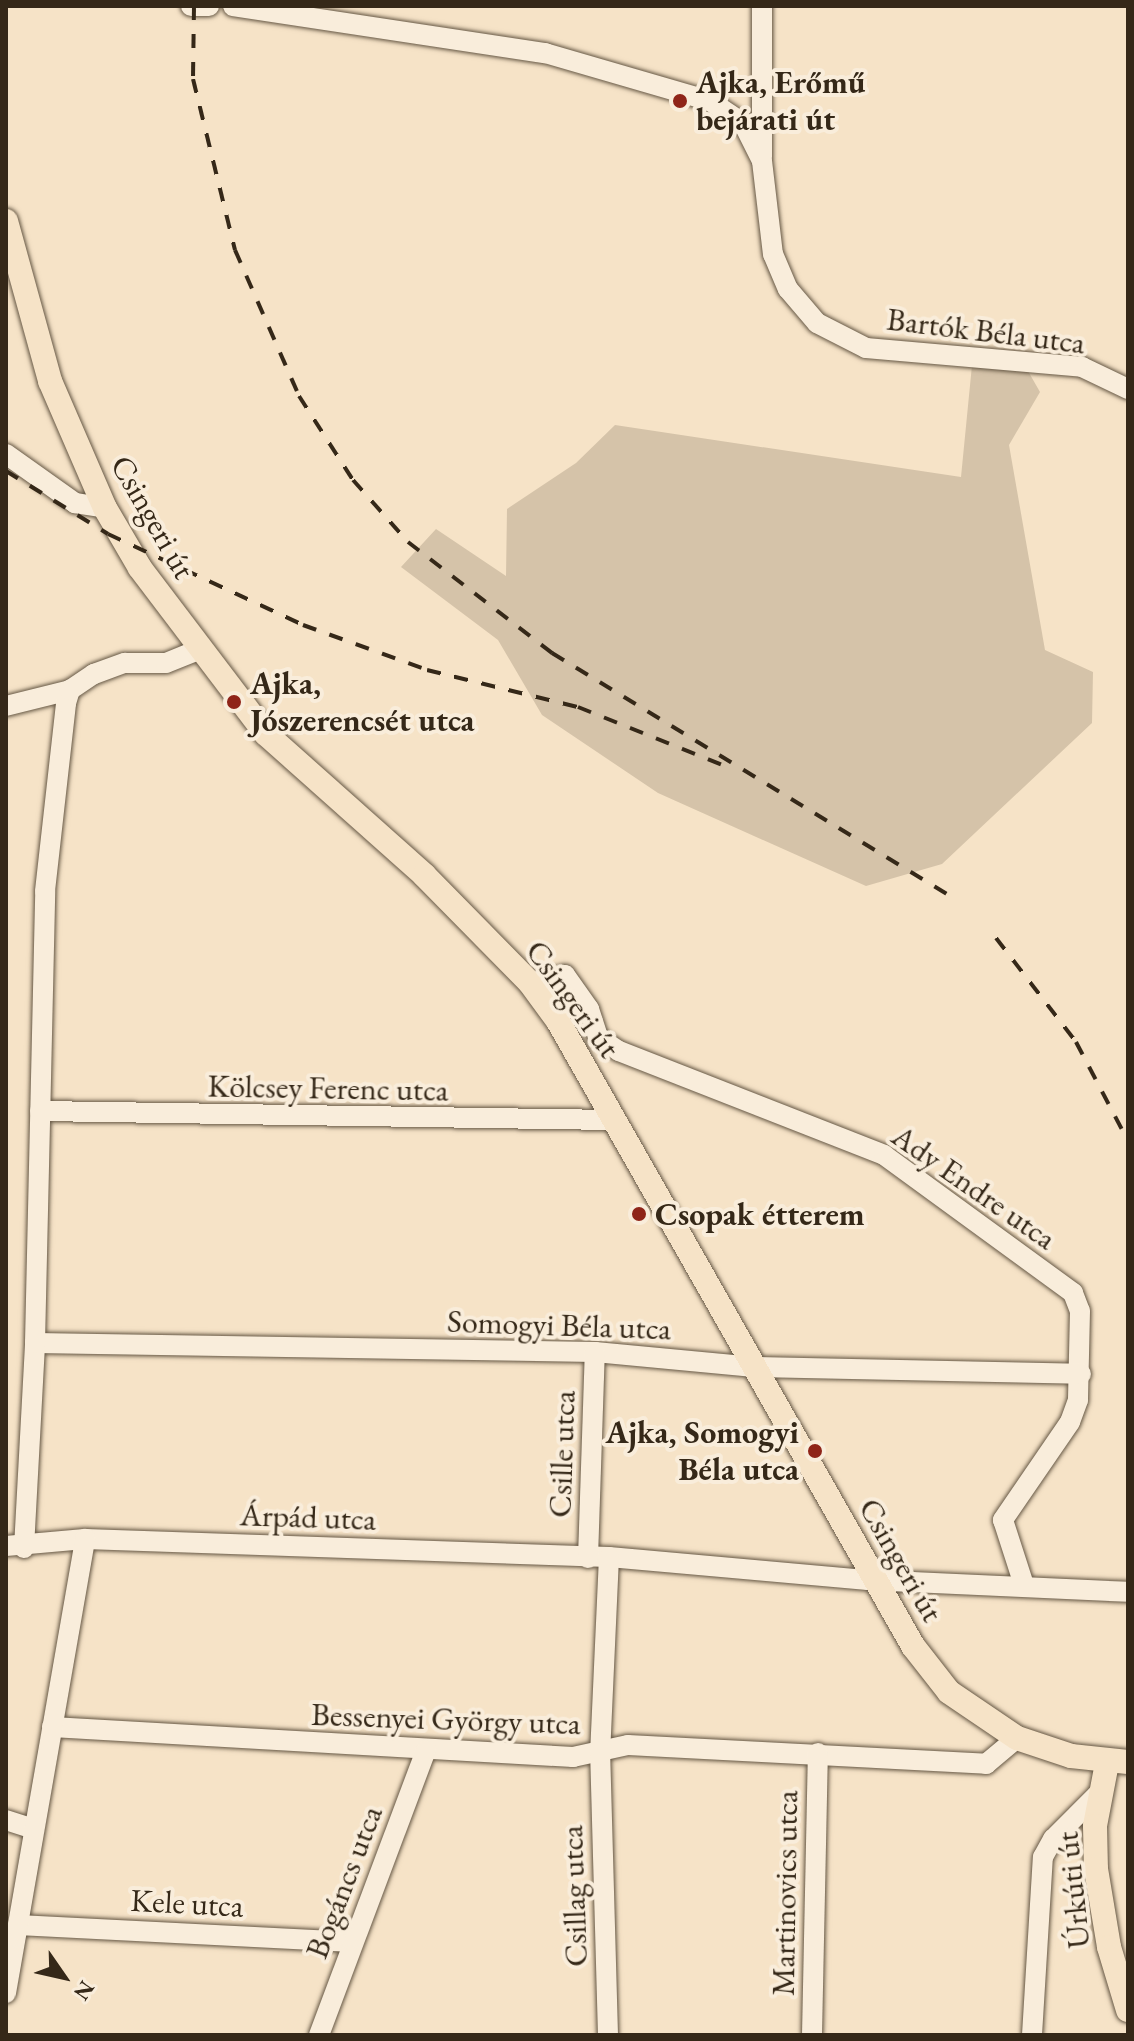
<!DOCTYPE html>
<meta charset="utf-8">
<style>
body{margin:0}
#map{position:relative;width:1134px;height:2041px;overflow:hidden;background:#f6e3c7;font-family:"EB Garamond",serif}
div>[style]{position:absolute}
.green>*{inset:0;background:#d5c3a9}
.roads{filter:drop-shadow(0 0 2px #655744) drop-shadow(0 0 2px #655744)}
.minor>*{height:20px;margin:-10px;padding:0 10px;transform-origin:10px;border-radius:10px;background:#f9eddb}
.major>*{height:24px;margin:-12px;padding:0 12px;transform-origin:12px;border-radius:12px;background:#f6e3c7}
.rail>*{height:4px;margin-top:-2px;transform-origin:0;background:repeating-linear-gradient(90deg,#352818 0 14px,transparent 0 28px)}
.dots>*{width:22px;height:22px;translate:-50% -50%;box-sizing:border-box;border:4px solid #f9eddb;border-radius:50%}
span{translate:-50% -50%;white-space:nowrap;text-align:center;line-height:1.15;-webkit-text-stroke:8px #f9eddb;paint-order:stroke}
.poi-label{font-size:32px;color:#352818;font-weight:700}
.left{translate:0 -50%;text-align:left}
.right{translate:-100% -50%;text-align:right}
.street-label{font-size:32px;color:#352818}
.frame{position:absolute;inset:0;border:8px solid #352818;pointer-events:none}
.north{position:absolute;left:24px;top:1937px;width:80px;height:80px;-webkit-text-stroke:6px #f9eddb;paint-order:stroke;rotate:124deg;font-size:22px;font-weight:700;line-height:32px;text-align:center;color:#352818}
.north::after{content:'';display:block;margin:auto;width:28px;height:36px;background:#352818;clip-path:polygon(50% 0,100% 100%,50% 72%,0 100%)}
</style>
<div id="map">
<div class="green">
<div style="clip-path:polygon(972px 365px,1028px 371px,1040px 392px,1009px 445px,1045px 650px,1093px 672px,1092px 723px,942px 864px,866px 886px,658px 793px,542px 715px,498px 640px,401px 567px,436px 529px,506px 576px,507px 509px,576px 463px,615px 425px,961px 477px)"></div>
</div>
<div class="roads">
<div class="minor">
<div style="left:191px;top:6px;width:18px"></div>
<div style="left:233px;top:6px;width:316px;rotate:8.6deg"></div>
<div style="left:545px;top:53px;width:172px;rotate:16.2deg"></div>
<div style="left:710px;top:101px;width:40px;rotate:34deg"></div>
<div style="left:743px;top:123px;width:42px;rotate:63.4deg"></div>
<div style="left:762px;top:161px;width:94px;rotate:83.3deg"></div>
<div style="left:773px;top:254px;width:38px;rotate:67deg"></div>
<div style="left:788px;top:289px;width:45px;rotate:49.5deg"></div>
<div style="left:817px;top:323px;width:55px;rotate:27deg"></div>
<div style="left:866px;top:348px;width:217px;rotate:5deg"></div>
<div style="left:1082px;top:367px;width:51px;rotate:25.6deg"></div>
<div style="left:762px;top:157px;width:151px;rotate:-90deg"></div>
<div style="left:6px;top:454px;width:85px;rotate:35.4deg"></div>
<div style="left:75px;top:503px;width:30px;rotate:9deg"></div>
<div style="left:6px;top:706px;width:66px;rotate:-14deg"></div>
<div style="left:530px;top:983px;width:36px;rotate:-13deg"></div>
<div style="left:565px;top:975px;width:42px;rotate:54.8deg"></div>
<div style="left:589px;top:1009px;width:29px;rotate:72deg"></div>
<div style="left:598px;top:1037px;width:25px;rotate:34deg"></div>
<div style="left:619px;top:1051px;width:285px;rotate:21.4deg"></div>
<div style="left:884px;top:1155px;width:234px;rotate:36.1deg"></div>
<div style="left:1073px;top:1293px;width:19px;rotate:69deg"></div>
<div style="left:1080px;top:1311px;width:89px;rotate:91.3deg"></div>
<div style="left:1078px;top:1400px;width:23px;rotate:110deg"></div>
<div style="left:1070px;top:1422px;width:119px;rotate:124.4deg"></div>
<div style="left:1003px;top:1520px;width:68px;rotate:72.1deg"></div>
<div style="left:40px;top:1111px;width:575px;rotate:0.9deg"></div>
<div style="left:35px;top:1343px;width:560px;rotate:0.92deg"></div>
<div style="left:595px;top:1352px;width:160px;rotate:5.4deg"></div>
<div style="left:754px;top:1367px;width:327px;rotate:1.2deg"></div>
<div style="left:6px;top:1546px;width:79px;rotate:-5.1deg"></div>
<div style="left:85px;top:1539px;width:524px;rotate:1.97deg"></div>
<div style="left:609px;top:1557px;width:260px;rotate:5.1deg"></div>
<div style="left:868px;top:1580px;width:260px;rotate:2.6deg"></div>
<div style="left:24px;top:1548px;width:205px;rotate:-86.9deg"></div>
<div style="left:35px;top:1343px;width:452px;rotate:-88.7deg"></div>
<div style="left:45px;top:891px;width:189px;rotate:-83.6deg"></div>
<div style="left:66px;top:703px;width:14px;rotate:-73deg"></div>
<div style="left:70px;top:690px;width:29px;rotate:-34deg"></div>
<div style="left:94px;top:674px;width:33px;rotate:-20deg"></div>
<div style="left:125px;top:663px;width:41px"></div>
<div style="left:166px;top:663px;width:35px;rotate:-22deg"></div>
<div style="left:588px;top:1558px;width:206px;rotate:-88.1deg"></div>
<div style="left:52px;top:1727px;width:522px;rotate:3.3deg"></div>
<div style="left:573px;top:1757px;width:56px;rotate:-12.3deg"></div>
<div style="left:628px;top:1745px;width:359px;rotate:3deg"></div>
<div style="left:986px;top:1764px;width:40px;rotate:-40deg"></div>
<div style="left:6px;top:1820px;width:29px;rotate:18deg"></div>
<div style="left:18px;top:1925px;width:335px;rotate:2.9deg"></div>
<div style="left:6px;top:1993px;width:461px;rotate:-80.1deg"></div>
<div style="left:319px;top:2035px;width:304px;rotate:-69.4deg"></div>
<div style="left:608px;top:2035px;width:280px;rotate:-91.6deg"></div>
<div style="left:600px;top:1755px;width:198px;rotate:-87.4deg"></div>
<div style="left:812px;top:2035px;width:282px;rotate:-88.8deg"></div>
<div style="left:1032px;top:2035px;width:178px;rotate:-86.5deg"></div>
<div style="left:1043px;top:1857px;width:21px;rotate:-61deg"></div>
<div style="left:1053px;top:1839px;width:68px;rotate:-45deg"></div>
</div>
<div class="major">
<div style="left:6px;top:221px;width:166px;rotate:74.6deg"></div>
<div style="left:50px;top:381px;width:138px;rotate:66.6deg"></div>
<div style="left:105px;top:508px;width:69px;rotate:59.7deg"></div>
<div style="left:140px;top:568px;width:208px;rotate:52.8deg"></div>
<div style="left:266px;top:734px;width:212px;rotate:41.7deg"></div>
<div style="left:424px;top:875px;width:151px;rotate:45.5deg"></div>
<div style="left:530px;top:983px;width:47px;rotate:53.6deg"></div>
<div style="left:558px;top:1021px;width:719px;rotate:60.4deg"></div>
<div style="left:913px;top:1646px;width:58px;rotate:52deg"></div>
<div style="left:949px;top:1692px;width:82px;rotate:34.1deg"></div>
<div style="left:1017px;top:1738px;width:57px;rotate:18.4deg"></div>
<div style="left:1071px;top:1756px;width:57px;rotate:6deg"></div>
<div style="left:1107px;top:1763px;width:64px;rotate:100.8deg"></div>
<div style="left:1095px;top:1826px;width:43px;rotate:88.7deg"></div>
<div style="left:1096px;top:1869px;width:79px;rotate:80.5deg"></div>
<div style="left:1109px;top:1947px;width:66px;rotate:73.2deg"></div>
</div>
</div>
<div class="rail">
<div style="left:194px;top:6px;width:73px;rotate:90.8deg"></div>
<div style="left:193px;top:79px;width:176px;rotate:76.2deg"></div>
<div style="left:235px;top:250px;width:159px;rotate:66.3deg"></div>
<div style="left:299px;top:396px;width:100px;rotate:57.3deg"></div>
<div style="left:353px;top:480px;width:83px;rotate:48.4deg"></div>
<div style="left:408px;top:542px;width:182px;rotate:37.6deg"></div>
<div style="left:552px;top:653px;width:466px;rotate:31.4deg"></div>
<div style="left:6px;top:471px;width:120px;rotate:31.7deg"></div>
<div style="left:108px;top:534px;width:215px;rotate:25deg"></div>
<div style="left:303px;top:625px;width:132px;rotate:19.9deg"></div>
<div style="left:427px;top:670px;width:155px;rotate:13.8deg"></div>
<div style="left:578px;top:707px;width:158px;rotate:21.9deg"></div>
<div style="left:996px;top:938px;width:131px;rotate:52.4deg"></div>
<div style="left:1076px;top:1042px;width:112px;rotate:62.3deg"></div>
</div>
<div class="dots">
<div style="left:680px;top:101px;background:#8f2418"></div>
<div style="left:234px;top:702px;background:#8f2418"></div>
<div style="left:639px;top:1214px;background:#8f2418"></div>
<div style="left:815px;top:1451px;background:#8f2418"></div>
</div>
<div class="poi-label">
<span class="left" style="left:696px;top:101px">Ajka, Erőmű<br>bejárati út</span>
<span class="left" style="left:250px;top:702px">Ajka,<br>Jószerencsét utca</span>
<span class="left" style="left:655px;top:1214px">Csopak étterem</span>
<span class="right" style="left:799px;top:1451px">Ajka, Somogyi<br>Béla utca</span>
</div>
<div class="street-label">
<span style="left:986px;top:331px;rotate:7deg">Bartók Béla utca</span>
<span style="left:153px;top:517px;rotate:60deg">Csingeri út</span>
<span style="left:573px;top:999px;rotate:54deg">Csingeri út</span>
<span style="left:328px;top:1088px;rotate:1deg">Kölcsey Ferenc utca</span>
<span style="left:974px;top:1187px;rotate:35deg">Ady Endre utca</span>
<span style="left:559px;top:1325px;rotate:2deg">Somogyi Béla utca</span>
<span style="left:562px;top:1454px;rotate:-88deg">Csille utca</span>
<span style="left:308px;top:1517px;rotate:2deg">Árpád utca</span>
<span style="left:901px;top:1560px;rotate:60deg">Csingeri út</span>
<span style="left:446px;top:1719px;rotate:2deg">Bessenyei György utca</span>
<span style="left:344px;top:1882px;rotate:-69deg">Bogáncs utca</span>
<span style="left:1073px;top:1890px;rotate:-96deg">Úrkúti út</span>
<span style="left:785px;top:1893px;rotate:-89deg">Martinovics utca</span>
<span style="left:574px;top:1896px;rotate:-92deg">Csillag utca</span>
<span style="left:187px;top:1903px;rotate:3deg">Kele utca</span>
</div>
<div class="frame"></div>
<div class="north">N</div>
</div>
